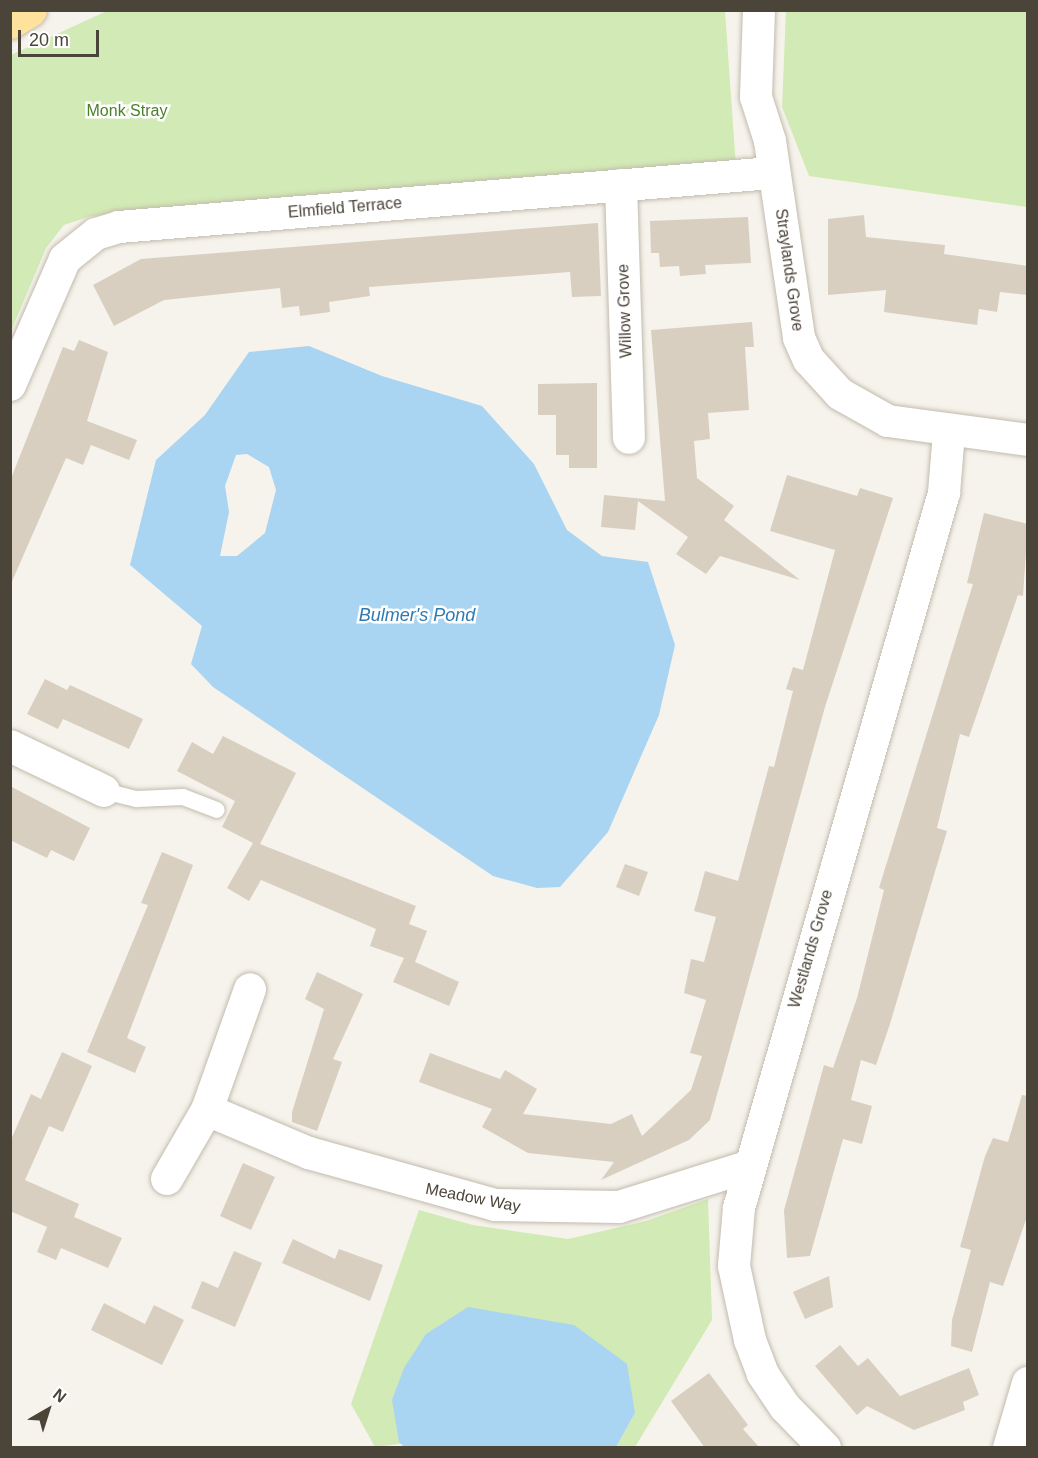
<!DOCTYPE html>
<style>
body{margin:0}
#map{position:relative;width:1038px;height:1458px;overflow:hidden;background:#f6f3ec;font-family:Helvetica,sans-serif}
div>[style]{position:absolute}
.green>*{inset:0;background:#d2eab5}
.water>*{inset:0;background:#a9d4f2}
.building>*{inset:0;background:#d8cfc1}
.roads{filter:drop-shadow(0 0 2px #c2bbae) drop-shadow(0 0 2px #c2bbae)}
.lane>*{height:16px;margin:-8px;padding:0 8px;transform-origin:8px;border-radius:8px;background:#fff}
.street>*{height:32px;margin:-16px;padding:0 16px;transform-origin:16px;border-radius:16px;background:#fff}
.primary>*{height:33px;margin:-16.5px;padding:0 16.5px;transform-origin:16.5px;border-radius:16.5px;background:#ffe39c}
span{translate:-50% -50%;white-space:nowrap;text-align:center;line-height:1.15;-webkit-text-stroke:5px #fff;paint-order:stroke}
.park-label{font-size:16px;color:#4a7f2a}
.street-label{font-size:16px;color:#4b4439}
.water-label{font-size:18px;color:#2e7ab2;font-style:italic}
.frame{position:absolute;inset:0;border:12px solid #4b4439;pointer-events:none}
.north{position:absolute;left:18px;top:1380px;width:60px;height:60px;-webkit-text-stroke:4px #fff;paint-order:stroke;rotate:39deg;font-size:16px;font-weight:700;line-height:24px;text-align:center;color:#4b4439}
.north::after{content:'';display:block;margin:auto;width:21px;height:27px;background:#4b4439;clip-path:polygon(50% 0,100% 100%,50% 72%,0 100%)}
.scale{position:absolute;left:18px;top:30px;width:81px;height:27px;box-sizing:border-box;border:3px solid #4b4439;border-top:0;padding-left:8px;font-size:18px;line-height:21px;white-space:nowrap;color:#4b4439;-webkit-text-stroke:4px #fff;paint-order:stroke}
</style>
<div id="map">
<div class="green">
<div style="clip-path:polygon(109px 10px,725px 11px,736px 167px,91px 216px,64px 225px,46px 248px,11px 331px,11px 55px)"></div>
<div style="clip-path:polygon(786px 11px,1027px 11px,1027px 207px,809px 176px,782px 107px)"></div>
<div style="clip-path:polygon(708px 1199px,712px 1320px,635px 1447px,616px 1447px,635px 1413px,375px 1447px,351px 1404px,419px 1210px,473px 1225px,568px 1239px,646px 1221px)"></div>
</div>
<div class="water">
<div style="clip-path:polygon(evenodd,309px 346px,382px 376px,482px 406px,534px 464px,567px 530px,602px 556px,648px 562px,675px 645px,659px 715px,608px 832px,560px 887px,537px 888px,493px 876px,213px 687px,191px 664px,202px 626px,130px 565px,156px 460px,205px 415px,249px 352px,309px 346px,247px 454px,269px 467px,276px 490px,265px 533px,237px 556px,220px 556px,229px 512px,225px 486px,236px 455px,247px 454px)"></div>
<div style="clip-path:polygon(468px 1307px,574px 1325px,627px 1364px,635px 1413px,616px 1447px,405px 1448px,399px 1442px,392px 1400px,404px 1368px,426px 1334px)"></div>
</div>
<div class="building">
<div style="clip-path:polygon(864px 215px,866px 237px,945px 245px,944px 254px,1028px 266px,1028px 295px,1000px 292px,997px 312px,979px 309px,977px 325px,884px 312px,886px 290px,828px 295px,828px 219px)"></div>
<div style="clip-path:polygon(748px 217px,751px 263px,705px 265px,706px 274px,680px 276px,679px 266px,660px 267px,659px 253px,651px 253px,650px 221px)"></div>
<div style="clip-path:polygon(598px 223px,601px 296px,572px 297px,570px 272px,369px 287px,370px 296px,329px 302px,330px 312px,300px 316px,299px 306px,282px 308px,280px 288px,164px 300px,114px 326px,93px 285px,141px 259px)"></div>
<div style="clip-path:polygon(752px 322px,754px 347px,745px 347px,749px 410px,708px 413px,710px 439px,694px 441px,697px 478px,734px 506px,724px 520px,800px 580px,720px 556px,706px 574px,676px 554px,688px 537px,638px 501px,635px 530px,601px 527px,604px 495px,665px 501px,651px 330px)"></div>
<div style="clip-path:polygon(79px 340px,108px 352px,87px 421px,137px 440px,129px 460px,91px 445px,83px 465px,66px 458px,10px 586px,10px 481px,63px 347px,74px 351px)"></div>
<div style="clip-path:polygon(597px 383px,597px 468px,569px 468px,569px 455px,556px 455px,556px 415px,538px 415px,538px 384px)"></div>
<div style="clip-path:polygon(787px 475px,857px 496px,860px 488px,893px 498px,825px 707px,710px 1120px,689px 1140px,601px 1180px,614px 1162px,528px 1153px,482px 1127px,492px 1109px,419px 1082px,430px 1053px,500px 1079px,505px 1070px,537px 1089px,523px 1114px,611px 1124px,632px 1114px,642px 1136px,691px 1090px,702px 1056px,690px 1053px,706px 1000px,684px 993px,691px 959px,704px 962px,716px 917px,694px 911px,705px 871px,738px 881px,769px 766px,774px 767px,793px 691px,786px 689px,793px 667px,803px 670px,835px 550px,770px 531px)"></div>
<div style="clip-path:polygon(984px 513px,1028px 524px,1023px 596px,1018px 595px,969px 737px,960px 734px,937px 828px,947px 831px,890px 1024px,876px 1065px,861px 1060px,851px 1100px,872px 1106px,862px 1144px,843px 1139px,810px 1256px,787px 1258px,784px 1210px,824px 1065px,833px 1068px,857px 998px,884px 890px,879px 888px,973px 584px,967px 583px)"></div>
<div style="clip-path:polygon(45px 679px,67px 690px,70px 685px,143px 719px,129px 749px,63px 719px,58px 729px,27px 714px)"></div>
<div style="clip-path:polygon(223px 736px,296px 773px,260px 844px,416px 906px,409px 924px,427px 931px,415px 962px,411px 960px,459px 982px,449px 1006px,393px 982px,404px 958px,370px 946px,376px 929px,261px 880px,249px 901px,227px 888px,253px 843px,222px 827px,235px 801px,177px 771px,192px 742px,213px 754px)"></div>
<div style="clip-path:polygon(10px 786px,90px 828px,74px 861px,51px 850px,47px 858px,10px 840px)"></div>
<div style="clip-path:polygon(162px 852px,193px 865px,127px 1038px,146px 1047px,135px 1073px,87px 1052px,148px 905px,141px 903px)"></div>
<div style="clip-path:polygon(625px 864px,648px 872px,639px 896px,616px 887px)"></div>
<div style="clip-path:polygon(317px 972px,363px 994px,333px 1059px,342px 1062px,317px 1131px,292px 1122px,292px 1112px,324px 1009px,305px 999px)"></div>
<div style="clip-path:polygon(62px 1052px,92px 1066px,63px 1132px,49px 1126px,25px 1180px,79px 1204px,74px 1217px,122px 1238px,108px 1268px,61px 1248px,56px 1260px,37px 1252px,47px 1227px,10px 1211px,10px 1142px,31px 1094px,41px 1099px)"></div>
<div style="clip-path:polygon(1022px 1095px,1028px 1096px,1028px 1214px,1003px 1286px,990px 1282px,972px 1352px,951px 1346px,952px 1320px,971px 1250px,960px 1247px,985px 1156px,993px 1138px,1008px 1142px)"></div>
<div style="clip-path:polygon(243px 1163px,275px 1177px,251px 1230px,220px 1216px)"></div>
<div style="clip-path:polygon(293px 1239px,335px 1259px,339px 1249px,383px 1265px,370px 1301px,282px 1263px)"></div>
<div style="clip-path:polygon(234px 1251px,262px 1263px,235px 1327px,191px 1308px,202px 1281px,218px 1288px)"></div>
<div style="clip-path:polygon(829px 1276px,833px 1307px,805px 1319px,793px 1292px)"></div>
<div style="clip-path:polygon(104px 1303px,145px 1324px,154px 1305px,184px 1320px,162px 1365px,91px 1330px)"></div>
<div style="clip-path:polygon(840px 1345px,858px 1366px,868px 1358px,900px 1396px,969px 1368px,979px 1395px,963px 1402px,965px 1410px,914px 1430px,867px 1406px,857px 1415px,815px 1366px)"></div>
<div style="clip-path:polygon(709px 1373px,748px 1425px,743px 1429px,760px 1448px,705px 1448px,671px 1401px)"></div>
</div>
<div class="roads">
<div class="lane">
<div style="left:104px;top:791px;width:34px;rotate:14deg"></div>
<div style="left:137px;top:799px;width:46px;rotate:-2.5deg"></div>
<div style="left:183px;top:797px;width:36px;rotate:21deg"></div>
</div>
<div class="street">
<div style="left:759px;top:10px;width:87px;rotate:92deg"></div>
<div style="left:756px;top:97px;width:46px;rotate:72.3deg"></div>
<div style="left:770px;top:141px;width:199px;rotate:81.6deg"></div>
<div style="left:799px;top:338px;width:24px;rotate:66deg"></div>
<div style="left:809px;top:360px;width:46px;rotate:47.6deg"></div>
<div style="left:840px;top:394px;width:55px;rotate:29.4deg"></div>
<div style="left:888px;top:421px;width:141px;rotate:7.7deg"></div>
<div style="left:621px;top:185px;width:253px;rotate:88.2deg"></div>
<div style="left:10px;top:385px;width:137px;rotate:-66.4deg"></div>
<div style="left:65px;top:259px;width:40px;rotate:-39deg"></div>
<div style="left:96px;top:234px;width:24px;rotate:-17deg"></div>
<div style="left:119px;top:227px;width:655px;rotate:-4.73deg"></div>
<div style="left:10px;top:746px;width:104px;rotate:25.6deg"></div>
<div style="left:207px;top:1110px;width:111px;rotate:22.9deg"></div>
<div style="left:309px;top:1153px;width:193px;rotate:15.6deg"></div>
<div style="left:495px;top:1205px;width:124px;rotate:0.9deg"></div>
<div style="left:619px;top:1207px;width:134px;rotate:-17.4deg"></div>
<div style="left:167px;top:1179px;width:80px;rotate:-59.9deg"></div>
<div style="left:207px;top:1110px;width:128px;rotate:-70.4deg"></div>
<div style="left:825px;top:1448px;width:57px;rotate:-134.3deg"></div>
<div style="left:785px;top:1407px;width:40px;rotate:-124deg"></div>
<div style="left:763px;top:1374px;width:36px;rotate:-111deg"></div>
<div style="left:750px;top:1340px;width:76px;rotate:-102.2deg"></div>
<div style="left:734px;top:1266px;width:58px;rotate:-85.1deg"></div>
<div style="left:739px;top:1208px;width:744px;rotate:-74deg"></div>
<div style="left:944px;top:493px;width:61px;rotate:-85.3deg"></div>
<div style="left:1009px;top:1448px;width:68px;rotate:-73.7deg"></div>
</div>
<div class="primary">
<div style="left:10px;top:22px;width:23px;rotate:-31deg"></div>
</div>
</div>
<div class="park-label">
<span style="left:127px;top:111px">Monk Stray</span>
</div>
<div class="street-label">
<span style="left:345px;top:208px;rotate:-5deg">Elmfield Terrace</span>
<span style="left:789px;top:270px;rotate:82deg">Straylands Grove</span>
<span style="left:625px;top:311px;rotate:-92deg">Willow Grove</span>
<span style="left:811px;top:949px;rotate:-74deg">Westlands Grove</span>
<span style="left:473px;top:1198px;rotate:11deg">Meadow Way</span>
</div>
<div class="water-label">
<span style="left:417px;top:615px">Bulmer's Pond</span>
</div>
<div class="frame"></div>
<div class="north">N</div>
<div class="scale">20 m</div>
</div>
